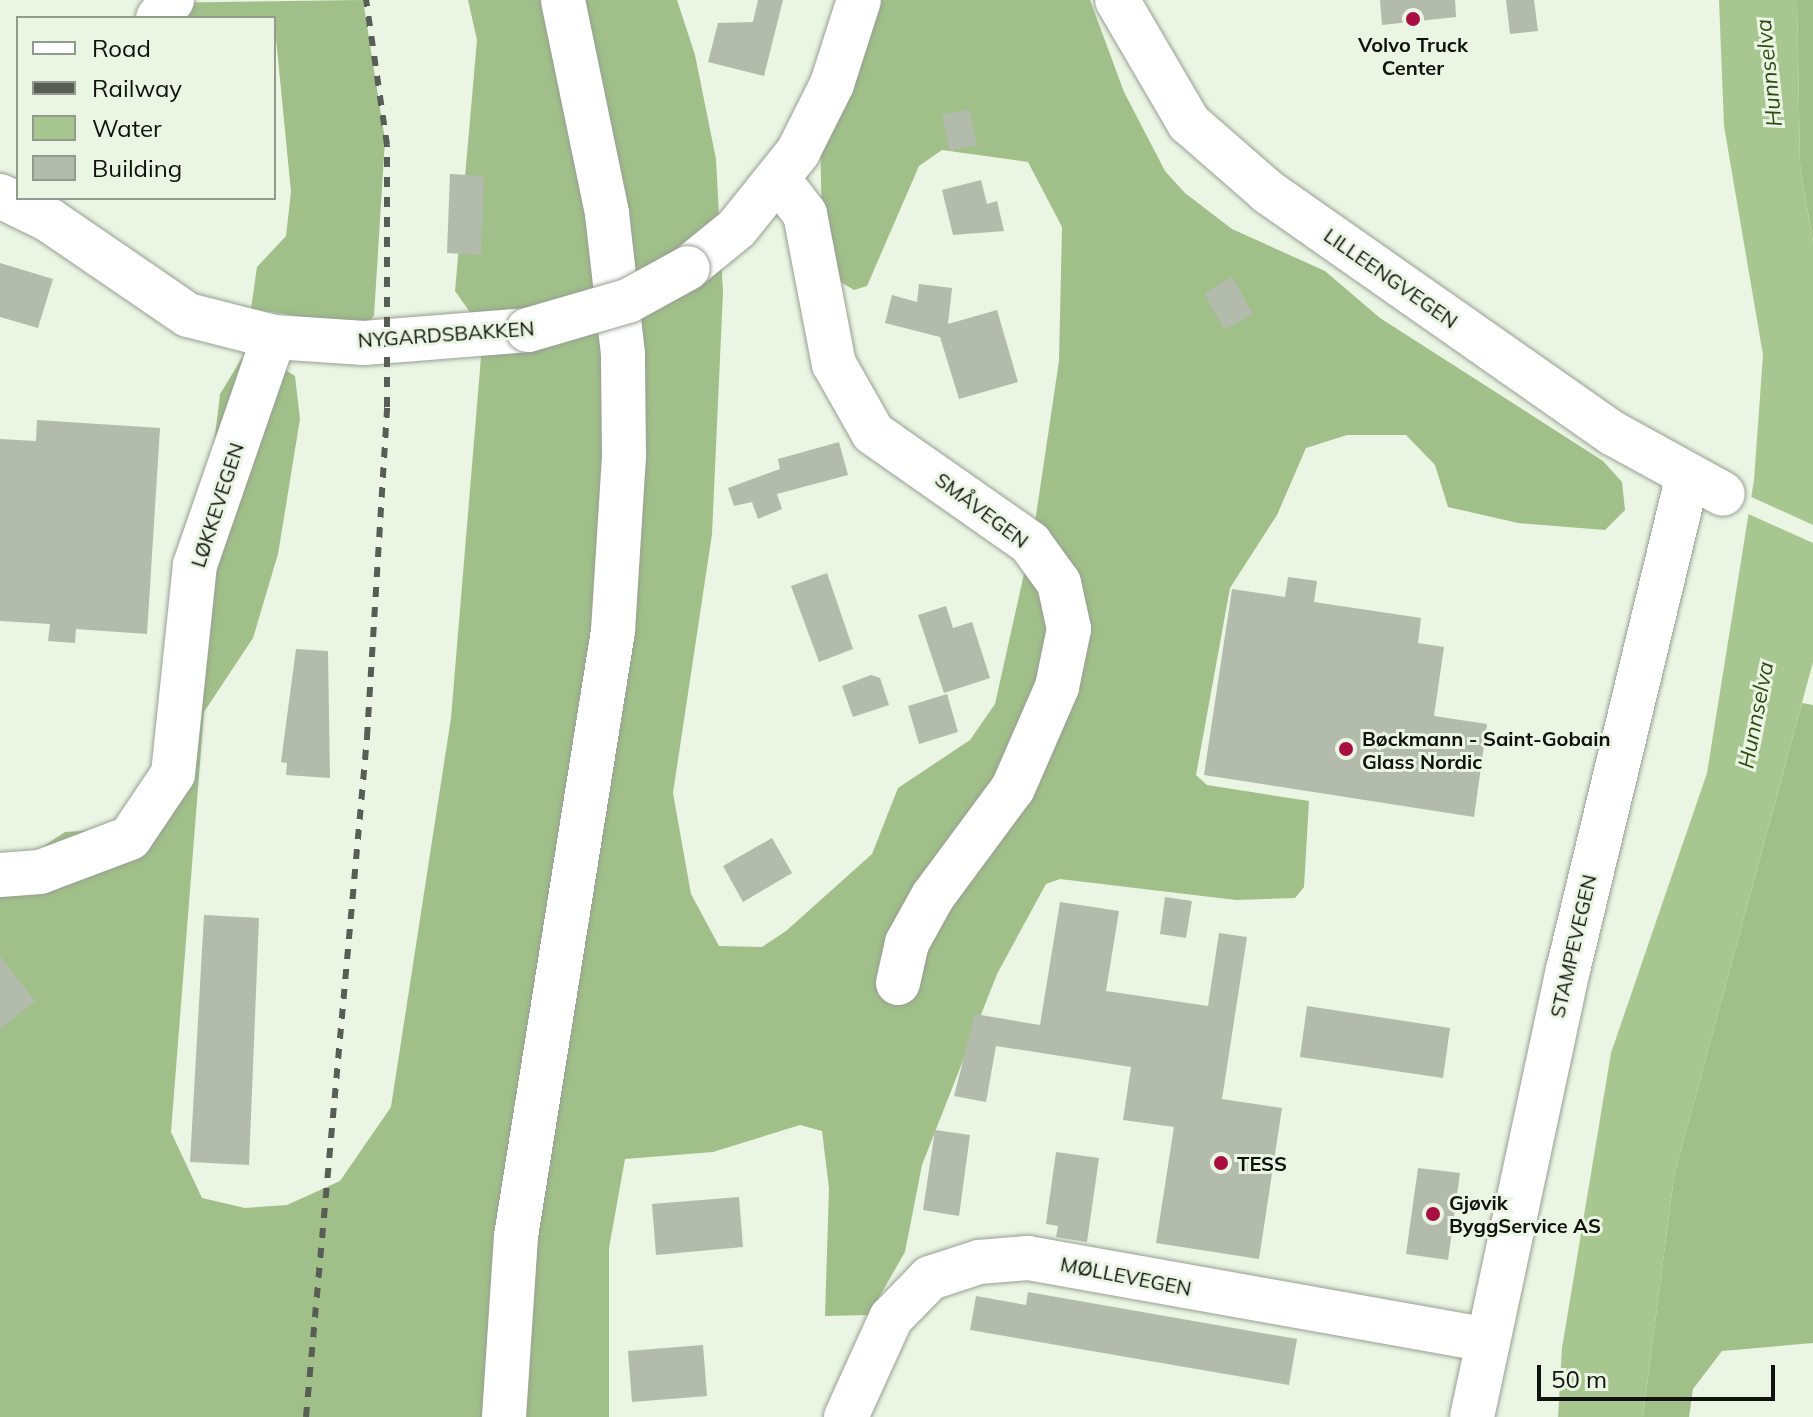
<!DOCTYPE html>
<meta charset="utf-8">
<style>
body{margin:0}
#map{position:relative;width:1813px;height:1417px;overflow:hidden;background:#ebf5e4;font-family:Mulish,sans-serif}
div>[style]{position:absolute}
.forest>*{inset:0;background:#a0bf89}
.water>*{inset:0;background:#a7c690}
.pier>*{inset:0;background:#ebf5e4}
.building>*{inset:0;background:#b2bbac}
.roads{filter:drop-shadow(0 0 2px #97a091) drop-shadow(0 0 2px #97a091)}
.minor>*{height:44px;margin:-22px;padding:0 22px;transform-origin:22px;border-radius:22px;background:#fff}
.highway>*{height:44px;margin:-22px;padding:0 22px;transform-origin:22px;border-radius:22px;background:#fff}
.rail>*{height:6px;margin-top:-3px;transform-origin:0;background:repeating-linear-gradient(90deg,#585e55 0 10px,transparent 0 20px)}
.bridges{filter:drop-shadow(0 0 2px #97a091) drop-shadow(0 0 2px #97a091)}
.minor-bridge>*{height:44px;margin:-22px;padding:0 22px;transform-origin:22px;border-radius:22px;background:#fff}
.dots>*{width:22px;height:22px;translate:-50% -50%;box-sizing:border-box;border:4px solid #ebf5e4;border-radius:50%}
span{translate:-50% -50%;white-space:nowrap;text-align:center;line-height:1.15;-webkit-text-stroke:6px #ebf5e4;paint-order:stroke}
.poi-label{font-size:20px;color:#0f120d;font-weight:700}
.left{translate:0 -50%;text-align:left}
.street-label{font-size:20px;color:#0f120d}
.water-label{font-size:22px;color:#2e4b12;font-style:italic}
.legend{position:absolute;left:16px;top:16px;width:260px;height:184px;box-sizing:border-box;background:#ebf5e4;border:2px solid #939a8e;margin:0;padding:10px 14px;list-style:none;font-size:24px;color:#0f120d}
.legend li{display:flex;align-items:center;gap:16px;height:40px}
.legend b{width:40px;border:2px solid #939a8e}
.scale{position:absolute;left:1537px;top:1365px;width:238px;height:36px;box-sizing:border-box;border:4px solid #0f120d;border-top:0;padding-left:10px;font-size:24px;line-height:28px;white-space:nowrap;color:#0f120d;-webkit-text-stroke:6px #ebf5e4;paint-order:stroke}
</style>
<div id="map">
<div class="forest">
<div style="clip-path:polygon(363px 0,385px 140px,374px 316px,364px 326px,251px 309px,257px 267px,286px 236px,291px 192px,274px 18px,191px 18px,155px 3px)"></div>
<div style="clip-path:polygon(468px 0,677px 0,695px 55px,716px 159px,723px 292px,712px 534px,673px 793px,691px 894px,719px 946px,762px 947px,786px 931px,872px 854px,898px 788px,970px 740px,995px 704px,1034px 529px,1059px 361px,1062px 227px,1028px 162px,942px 150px,919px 166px,867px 286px,854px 290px,829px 275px,823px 262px,819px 98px,843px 0,1090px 0,1124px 92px,1165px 171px,1185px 193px,1232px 229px,1325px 271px,1380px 318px,1603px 461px,1622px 482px,1625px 510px,1605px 530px,1518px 523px,1448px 507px,1435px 465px,1406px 435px,1347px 435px,1306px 448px,1277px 515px,1230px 588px,1196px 775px,1207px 785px,1309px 801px,1304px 887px,1295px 898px,1236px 900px,1060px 879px,1046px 884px,997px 974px,922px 1165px,905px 1252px,869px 1315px,825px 1316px,829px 1188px,822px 1131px,800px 1125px,713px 1152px,625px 1159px,609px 1248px,609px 1417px,0 1417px,0 875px,65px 832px,110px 829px,156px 774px,206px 512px,220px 394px,242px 358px,271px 361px,295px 376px,300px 419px,278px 554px,253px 638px,204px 712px,171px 1132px,202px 1198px,245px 1208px,287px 1205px,340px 1181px,391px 1107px,451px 718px,481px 357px,472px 315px,455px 291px,477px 40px)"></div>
<div style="clip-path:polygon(1797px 0,1813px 0,1813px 242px,1800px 165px)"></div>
<div style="clip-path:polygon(1802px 703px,1813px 705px,1813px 1343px,1722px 1351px,1693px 1389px,1689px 1417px,1643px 1417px,1674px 1176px)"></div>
</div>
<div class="water">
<div style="clip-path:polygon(1719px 0,1797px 0,1800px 165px,1813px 242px,1813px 662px,1674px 1176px,1643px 1417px,1558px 1417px,1562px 1348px,1611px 1053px,1707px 773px,1754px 480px,1763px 355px,1724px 126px)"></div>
</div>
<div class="pier">
<div style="clip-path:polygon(1747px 495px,1813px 525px,1813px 543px,1744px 512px)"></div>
</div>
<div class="building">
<div style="clip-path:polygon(758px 0,783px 0,764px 76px,708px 62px,718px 23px,753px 22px)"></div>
<div style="clip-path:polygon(1380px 0,1455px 0,1456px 17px,1382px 25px)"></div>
<div style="clip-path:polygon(1506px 0,1534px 0,1538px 31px,1510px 34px)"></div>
<div style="clip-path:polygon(969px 109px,977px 145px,950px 151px,942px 115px)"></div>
<div style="clip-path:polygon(450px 174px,484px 176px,481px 255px,447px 253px)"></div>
<div style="clip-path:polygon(981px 180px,987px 204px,997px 201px,1004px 231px,953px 235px,942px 190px)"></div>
<div style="clip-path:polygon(0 263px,53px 279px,38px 328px,0 317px)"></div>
<div style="clip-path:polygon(1232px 277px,1253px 314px,1224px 330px,1204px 293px)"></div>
<div style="clip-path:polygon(919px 284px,952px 288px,948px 324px,997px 310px,1018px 382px,959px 399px,940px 337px,885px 323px,892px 295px,917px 302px)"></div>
<div style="clip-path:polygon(37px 420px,160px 428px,147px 634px,76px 629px,75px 643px,48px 641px,50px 624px,0 621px,0 439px,36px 441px)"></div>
<div style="clip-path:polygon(839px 442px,848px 475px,777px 494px,782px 509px,758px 519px,752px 502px,734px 506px,728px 488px,780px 469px,778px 459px)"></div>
<div style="clip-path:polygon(827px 573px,853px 649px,819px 662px,791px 586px)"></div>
<div style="clip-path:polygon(1288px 577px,1317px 581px,1314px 602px,1421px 618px,1418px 643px,1444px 647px,1434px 716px,1487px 724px,1474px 817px,1204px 775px,1232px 589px,1285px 597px)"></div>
<div style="clip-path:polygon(946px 606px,953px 628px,972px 622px,990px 678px,944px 693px,918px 615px)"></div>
<div style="clip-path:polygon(296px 649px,328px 651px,330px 778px,286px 775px,287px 763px,281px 762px)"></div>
<div style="clip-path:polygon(871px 675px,880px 678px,889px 705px,853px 717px,842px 686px)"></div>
<div style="clip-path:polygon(947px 694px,958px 732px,919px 744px,908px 706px)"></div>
<div style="clip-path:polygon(772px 838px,792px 873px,743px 902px,723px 866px)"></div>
<div style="clip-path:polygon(1165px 897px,1192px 901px,1186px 938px,1160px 934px)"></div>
<div style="clip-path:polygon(1060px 902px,1119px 911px,1106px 991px,1208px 1006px,1219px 933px,1247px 937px,1222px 1099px,1282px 1108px,1259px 1259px,1156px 1243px,1174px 1127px,1123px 1120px,1131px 1067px,996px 1046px,986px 1102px,954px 1096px,975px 1014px,1040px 1025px)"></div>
<div style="clip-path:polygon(204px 915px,259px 918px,249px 1165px,190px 1162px)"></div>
<div style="clip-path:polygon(0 956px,35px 1001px,0 1029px)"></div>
<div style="clip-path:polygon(1307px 1006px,1450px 1028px,1443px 1078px,1300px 1057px)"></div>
<div style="clip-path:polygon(935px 1130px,970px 1135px,959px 1216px,923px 1210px)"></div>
<div style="clip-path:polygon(1056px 1152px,1099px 1158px,1087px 1242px,1056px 1237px,1058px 1226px,1046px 1224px)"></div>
<div style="clip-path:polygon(1418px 1168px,1460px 1173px,1448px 1260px,1406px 1254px)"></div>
<div style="clip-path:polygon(739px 1197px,743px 1247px,656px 1255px,652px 1204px)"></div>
<div style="clip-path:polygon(1028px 1292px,1297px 1339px,1289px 1385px,970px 1330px,976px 1296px,1026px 1305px)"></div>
<div style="clip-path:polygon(703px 1345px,707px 1396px,632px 1402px,628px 1351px)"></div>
</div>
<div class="roads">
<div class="minor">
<div style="left:1117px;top:0;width:143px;rotate:59.7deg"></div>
<div style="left:1189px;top:123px;width:105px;rotate:41.1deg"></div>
<div style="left:1268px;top:192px;width:422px;rotate:35deg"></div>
<div style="left:1614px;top:434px;width:124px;rotate:28.8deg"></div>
<div style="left:158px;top:18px;width:23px;rotate:-52deg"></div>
<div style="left:779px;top:180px;width:43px;rotate:52.6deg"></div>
<div style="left:805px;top:214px;width:153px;rotate:79.1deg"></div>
<div style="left:834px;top:364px;width:79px;rotate:60.5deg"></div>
<div style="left:873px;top:433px;width:192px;rotate:35deg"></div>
<div style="left:1030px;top:543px;width:49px;rotate:54.1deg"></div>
<div style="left:1059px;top:583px;width:47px;rotate:77.7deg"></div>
<div style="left:1069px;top:629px;width:59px;rotate:101.7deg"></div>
<div style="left:1057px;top:687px;width:110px;rotate:113.5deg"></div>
<div style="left:1013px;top:788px;width:134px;rotate:126.5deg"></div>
<div style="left:933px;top:896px;width:54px;rotate:119deg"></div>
<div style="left:907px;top:943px;width:41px;rotate:102.7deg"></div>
<div style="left:0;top:196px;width:55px;rotate:26.1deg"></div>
<div style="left:49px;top:220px;width:168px;rotate:34.4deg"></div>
<div style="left:188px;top:315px;width:89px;rotate:14.3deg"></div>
<div style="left:274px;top:337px;width:90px;rotate:3.8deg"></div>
<div style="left:364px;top:343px;width:165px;rotate:-4.5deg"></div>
<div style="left:688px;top:268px;width:63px;rotate:-39.2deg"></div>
<div style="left:737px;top:228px;width:97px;rotate:-51.2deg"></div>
<div style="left:798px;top:152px;width:76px;rotate:-63.4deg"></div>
<div style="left:832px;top:84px;width:88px;rotate:-72.2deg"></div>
<div style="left:0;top:875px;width:40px;rotate:-4.3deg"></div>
<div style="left:40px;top:872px;width:96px;rotate:-20.7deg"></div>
<div style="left:130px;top:838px;width:77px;rotate:-56.1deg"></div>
<div style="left:173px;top:774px;width:210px;rotate:-84deg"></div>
<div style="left:195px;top:565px;width:241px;rotate:-70.9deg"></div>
<div style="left:846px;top:1417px;width:109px;rotate:-65.6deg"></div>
<div style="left:891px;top:1318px;width:56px;rotate:-45.7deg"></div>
<div style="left:930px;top:1278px;width:52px;rotate:-18.1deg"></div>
<div style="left:979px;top:1262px;width:49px;rotate:-4.7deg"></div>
<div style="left:1028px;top:1258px;width:464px;rotate:10.1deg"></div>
<div style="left:1472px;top:1417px;width:457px;rotate:-77.9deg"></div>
<div style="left:1568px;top:970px;width:505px;rotate:-76.38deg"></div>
</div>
<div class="highway">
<div style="left:504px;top:1417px;width:181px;rotate:-86.2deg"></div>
<div style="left:516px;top:1236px;width:613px;rotate:-80.89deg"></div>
<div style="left:613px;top:631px;width:174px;rotate:-86.4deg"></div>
<div style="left:624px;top:457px;width:103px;rotate:-90.6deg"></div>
<div style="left:623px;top:354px;width:142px;rotate:-96.5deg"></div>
<div style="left:607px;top:213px;width:217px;rotate:-101.7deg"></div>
</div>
</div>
<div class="rail">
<div style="left:306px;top:1417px;width:683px;rotate:-84.87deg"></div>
<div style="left:367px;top:737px;width:331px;rotate:-86.5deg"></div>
<div style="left:387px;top:407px;width:262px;rotate:-90deg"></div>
<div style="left:387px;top:145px;width:147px;rotate:-98.2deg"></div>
</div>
<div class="bridges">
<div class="minor-bridge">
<div style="left:528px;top:330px;width:104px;rotate:-16.2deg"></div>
<div style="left:628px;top:301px;width:68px;rotate:-28.8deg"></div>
</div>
</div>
<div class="dots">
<div style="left:1413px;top:19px;background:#a70f41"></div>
<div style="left:1346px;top:749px;background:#a70f41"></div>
<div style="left:1221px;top:1163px;background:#a70f41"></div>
<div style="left:1433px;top:1214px;background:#a70f41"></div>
</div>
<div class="poi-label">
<span style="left:1413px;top:56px">Volvo Truck<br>Center</span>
<span class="left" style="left:1362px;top:750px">Bøckmann - Saint-Gobain<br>Glass Nordic</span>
<span class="left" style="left:1237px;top:1163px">TESS</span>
<span class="left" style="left:1449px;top:1214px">Gjøvik<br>ByggService AS</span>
</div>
<div class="street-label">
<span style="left:1391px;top:278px;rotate:35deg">LILLEENGVEGEN</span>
<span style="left:446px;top:334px;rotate:-4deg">NYGARDSBAKKEN</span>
<span style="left:217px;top:505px;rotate:-72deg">LØKKEVEGEN</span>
<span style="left:982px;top:510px;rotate:37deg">SMÅVEGEN</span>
<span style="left:1573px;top:946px;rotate:-77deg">STAMPEVEGEN</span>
<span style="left:1126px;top:1276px;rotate:11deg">MØLLEVEGEN</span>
</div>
<div class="water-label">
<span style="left:1769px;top:73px;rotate:-96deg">Hunnselva</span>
<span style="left:1756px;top:715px;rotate:-79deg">Hunnselva</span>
</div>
<ul class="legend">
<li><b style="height:10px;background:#fff"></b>Road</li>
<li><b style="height:10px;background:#585e55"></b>Railway</li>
<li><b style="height:22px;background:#a7c690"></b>Water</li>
<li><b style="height:22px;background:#b2bbac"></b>Building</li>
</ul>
<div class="scale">50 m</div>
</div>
